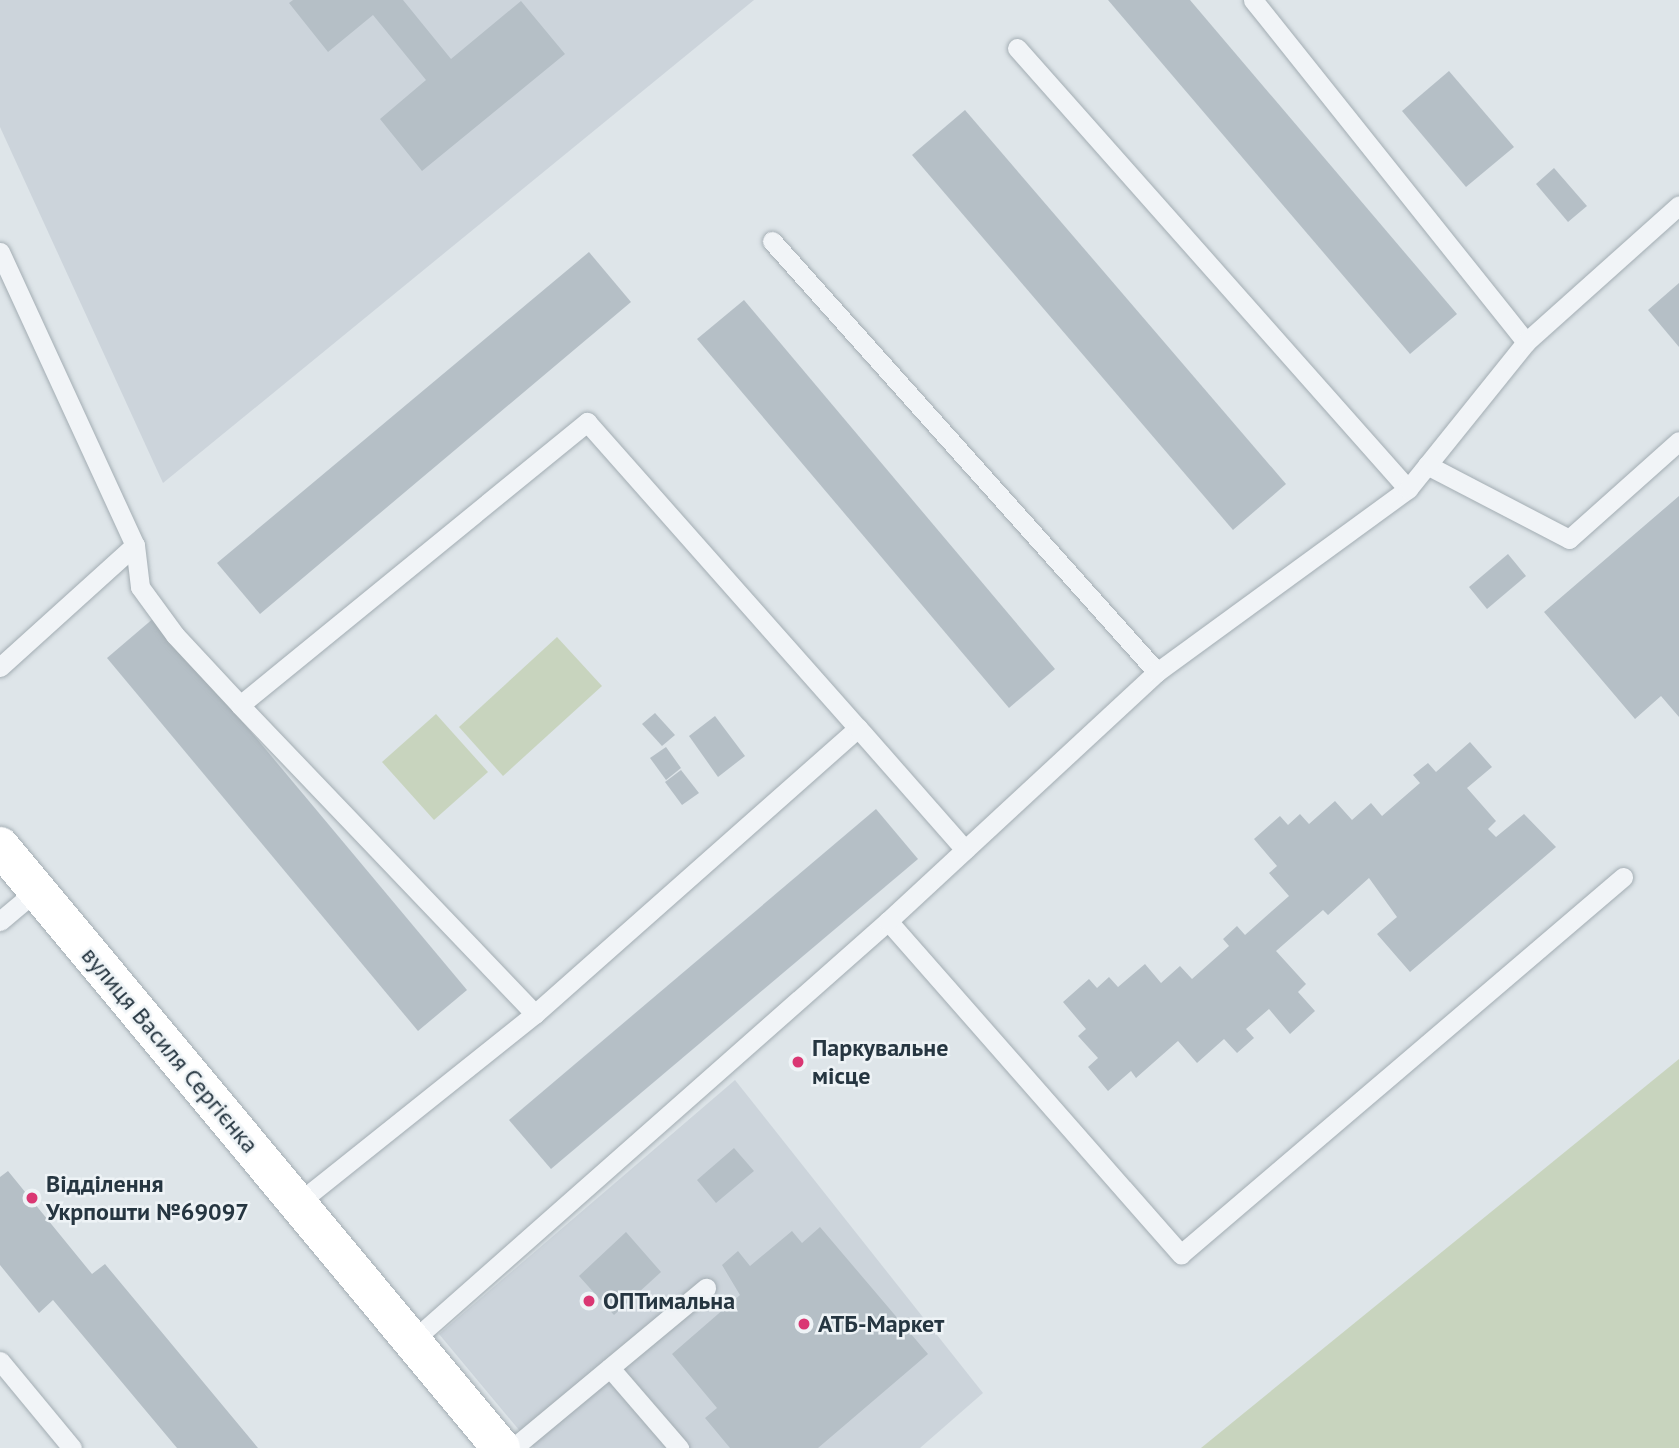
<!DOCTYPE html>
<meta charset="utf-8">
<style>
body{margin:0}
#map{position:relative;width:1679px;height:1448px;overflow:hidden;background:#dee5e9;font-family:"PT Sans",sans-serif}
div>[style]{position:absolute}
.built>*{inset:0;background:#ccd4db}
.green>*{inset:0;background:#c8d4be}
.building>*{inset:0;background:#b5bfc6}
.roads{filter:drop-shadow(0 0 2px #a3adb3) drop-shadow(0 0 2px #a3adb3)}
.service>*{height:19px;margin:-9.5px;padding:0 9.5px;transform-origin:9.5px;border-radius:9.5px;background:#f1f4f7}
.secondary>*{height:38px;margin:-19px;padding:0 19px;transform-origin:19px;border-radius:19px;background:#fff}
.dots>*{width:19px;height:19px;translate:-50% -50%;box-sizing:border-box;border:4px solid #eef3f6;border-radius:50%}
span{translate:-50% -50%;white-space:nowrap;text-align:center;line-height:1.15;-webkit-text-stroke:5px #eef3f6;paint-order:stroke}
.poi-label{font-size:24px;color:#263641;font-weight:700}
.left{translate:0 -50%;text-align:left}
.street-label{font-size:24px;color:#263641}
</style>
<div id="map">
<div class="built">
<div style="clip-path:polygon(0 0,754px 0,163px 483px,0 127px)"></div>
<div style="clip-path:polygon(735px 1080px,983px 1393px,920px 1448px,534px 1448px,439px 1334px)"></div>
</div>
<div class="green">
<div style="clip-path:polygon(557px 637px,602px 686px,503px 776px,459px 727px)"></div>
<div style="clip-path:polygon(436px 714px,488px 772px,434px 820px,382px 762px)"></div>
<div style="clip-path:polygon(1679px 1059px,1679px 1448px,1201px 1448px)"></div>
</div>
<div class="building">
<div style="clip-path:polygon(293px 0,403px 0,451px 59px,521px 1px,565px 54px,422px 171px,380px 119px,426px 80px,373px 15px,328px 52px,289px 3px)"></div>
<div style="clip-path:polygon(1108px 0,1190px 0,1457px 314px,1410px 354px)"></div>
<div style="clip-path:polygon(1449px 71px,1514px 147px,1466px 187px,1402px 111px)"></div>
<div style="clip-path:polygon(965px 110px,1286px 484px,1233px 530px,912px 155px)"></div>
<div style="clip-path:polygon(1554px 168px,1587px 206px,1568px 222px,1536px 184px)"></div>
<div style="clip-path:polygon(589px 252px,631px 302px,260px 614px,217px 563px)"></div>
<div style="clip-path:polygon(1679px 283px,1679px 347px,1648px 310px)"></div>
<div style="clip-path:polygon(744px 300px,1055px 669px,1009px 708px,697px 339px)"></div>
<div style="clip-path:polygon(1679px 496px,1679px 717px,1661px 696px,1635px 719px,1544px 612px)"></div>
<div style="clip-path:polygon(1508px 554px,1526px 576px,1487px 609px,1469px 587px)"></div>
<div style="clip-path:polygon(155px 617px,467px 990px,418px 1031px,107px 658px)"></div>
<div style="clip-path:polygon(655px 713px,675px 735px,662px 746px,642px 724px)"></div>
<div style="clip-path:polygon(715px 716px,745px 756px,718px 777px,689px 736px)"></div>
<div style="clip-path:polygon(1470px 742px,1492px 767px,1467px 788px,1496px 821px,1488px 829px,1496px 837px,1524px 814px,1556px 847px,1410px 972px,1377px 934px,1397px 917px,1369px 878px,1328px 915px,1323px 910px,1276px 951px,1306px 984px,1298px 992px,1315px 1011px,1290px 1034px,1269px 1009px,1246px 1029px,1254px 1038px,1237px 1053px,1224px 1039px,1197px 1063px,1178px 1041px,1136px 1078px,1131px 1071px,1108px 1091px,1088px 1067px,1098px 1058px,1078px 1036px,1086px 1029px,1063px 1002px,1089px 979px,1097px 988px,1109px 977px,1118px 987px,1145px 964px,1161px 983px,1180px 966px,1192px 979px,1229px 946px,1223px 939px,1237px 926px,1245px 935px,1289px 896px,1269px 873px,1277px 866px,1254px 839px,1280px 816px,1288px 825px,1300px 814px,1309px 824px,1335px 801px,1352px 820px,1371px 803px,1382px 816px,1420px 783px,1413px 775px,1428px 763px,1436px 772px)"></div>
<div style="clip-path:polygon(666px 747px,681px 768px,666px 780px,650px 758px)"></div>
<div style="clip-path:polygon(681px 770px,699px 793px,682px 805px,665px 782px)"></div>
<div style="clip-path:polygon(876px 809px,918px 859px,551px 1169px,509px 1120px)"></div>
<div style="clip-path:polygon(734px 1148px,754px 1171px,716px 1203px,697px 1180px)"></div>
<div style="clip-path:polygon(8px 1171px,92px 1274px,105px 1264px,258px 1448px,177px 1448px,53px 1300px,39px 1313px,0 1265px,0 1177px)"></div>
<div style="clip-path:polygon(820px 1227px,928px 1354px,818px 1448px,730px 1448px,705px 1418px,717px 1408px,672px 1354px,740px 1295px,722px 1265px,738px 1251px,750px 1266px,792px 1231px,802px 1243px)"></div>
<div style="clip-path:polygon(626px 1232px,661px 1272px,614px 1315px,579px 1276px)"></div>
</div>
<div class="roads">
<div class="service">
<div style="left:1253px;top:0;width:438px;rotate:51.4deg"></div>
<div style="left:1017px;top:48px;width:589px;rotate:48.44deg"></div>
<div style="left:772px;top:241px;width:578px;rotate:48.23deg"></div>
<div style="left:0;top:252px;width:323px;rotate:65.3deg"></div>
<div style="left:135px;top:545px;width:182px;rotate:137.9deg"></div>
<div style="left:1427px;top:465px;width:160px;rotate:27.5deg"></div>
<div style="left:1569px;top:539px;width:147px;rotate:-41.7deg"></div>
<div style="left:135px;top:545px;width:42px;rotate:83.2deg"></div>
<div style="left:140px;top:587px;width:59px;rotate:53.9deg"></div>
<div style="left:175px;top:635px;width:96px;rotate:47.1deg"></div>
<div style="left:858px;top:728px;width:431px;rotate:138.5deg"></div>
<div style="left:535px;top:1014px;width:427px;rotate:-133.7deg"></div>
<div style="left:240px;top:705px;width:448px;rotate:-39.2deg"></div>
<div style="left:587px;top:422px;width:409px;rotate:48.5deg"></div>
<div style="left:858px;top:728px;width:162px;rotate:48.7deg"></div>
<div style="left:0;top:921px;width:48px;rotate:-40deg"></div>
<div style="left:888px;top:921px;width:444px;rotate:48.7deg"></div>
<div style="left:1181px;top:1254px;width:581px;rotate:-40.46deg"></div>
<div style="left:298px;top:1203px;width:303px;rotate:-38.6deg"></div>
<div style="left:411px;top:1342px;width:636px;rotate:-41.43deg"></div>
<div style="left:888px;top:921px;width:367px;rotate:-42.8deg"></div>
<div style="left:1157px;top:672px;width:311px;rotate:-36.1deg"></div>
<div style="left:1408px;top:489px;width:189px;rotate:-51.2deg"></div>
<div style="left:1526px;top:342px;width:205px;rotate:-41.8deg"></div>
<div style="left:0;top:1361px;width:113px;rotate:50.4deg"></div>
<div style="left:610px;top:1368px;width:106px;rotate:49.2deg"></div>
<div style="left:513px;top:1448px;width:251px;rotate:-39.7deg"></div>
</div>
<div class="secondary">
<div style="left:0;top:846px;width:783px;rotate:50.23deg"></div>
</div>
</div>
<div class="dots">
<div style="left:798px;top:1062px;background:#da3773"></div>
<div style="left:32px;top:1198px;background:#da3773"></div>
<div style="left:589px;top:1301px;background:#da3773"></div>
<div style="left:804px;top:1324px;background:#da3773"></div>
</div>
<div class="poi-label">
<span class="left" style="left:812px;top:1062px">Паркувальне<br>місце</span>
<span class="left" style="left:46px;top:1198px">Відділення<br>Укрпошти №69097</span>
<span class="left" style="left:603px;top:1301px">ОПТимальна</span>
<span class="left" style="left:818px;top:1324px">АТБ-Маркет</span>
</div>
<div class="street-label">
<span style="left:170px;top:1050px;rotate:50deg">вулиця Василя Сергієнка</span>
</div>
</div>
